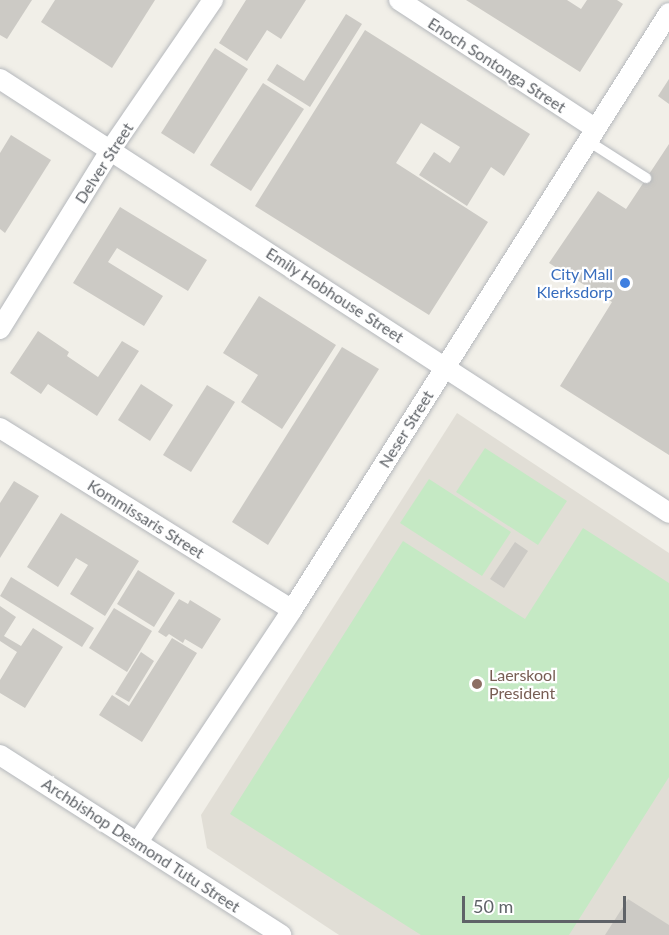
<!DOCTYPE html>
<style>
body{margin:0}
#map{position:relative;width:669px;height:935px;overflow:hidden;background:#f1efe8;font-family:Lato,sans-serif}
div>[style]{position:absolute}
.education>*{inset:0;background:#e1ded6}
.green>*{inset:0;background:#c5e9c4}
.building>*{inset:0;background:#cccac5}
.roads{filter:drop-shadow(0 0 2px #b5b8bc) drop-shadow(0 0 2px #b5b8bc)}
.service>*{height:10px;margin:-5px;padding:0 5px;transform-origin:5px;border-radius:5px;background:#fff}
.minor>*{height:20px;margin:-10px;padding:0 10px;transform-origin:10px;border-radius:10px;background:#fff}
.dots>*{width:16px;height:16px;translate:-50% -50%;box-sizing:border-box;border:3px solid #fff;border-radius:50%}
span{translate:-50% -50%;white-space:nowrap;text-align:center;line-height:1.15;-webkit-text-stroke:4.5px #fff;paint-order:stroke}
.street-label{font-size:16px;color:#5f6368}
.shop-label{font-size:16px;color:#366cbe}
.right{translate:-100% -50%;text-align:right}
.education-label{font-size:16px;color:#785e54}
.left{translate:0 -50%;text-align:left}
.scale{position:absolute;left:462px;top:896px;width:164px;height:27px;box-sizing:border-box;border:3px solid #5f6368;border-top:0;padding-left:8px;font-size:18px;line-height:21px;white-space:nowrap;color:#5f6368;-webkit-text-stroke:4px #fff;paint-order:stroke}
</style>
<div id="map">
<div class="education">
<div style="clip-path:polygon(457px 413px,669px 553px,669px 935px,339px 935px,207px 848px,201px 815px)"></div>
</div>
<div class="green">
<div style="clip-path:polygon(485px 448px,567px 501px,538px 545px,456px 492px)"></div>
<div style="clip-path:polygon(429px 479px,511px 532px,482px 576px,400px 523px)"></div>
<div style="clip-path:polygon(583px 528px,669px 583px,669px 777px,569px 935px,421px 935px,230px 814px,403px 541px,525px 619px)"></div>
</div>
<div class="building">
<div style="clip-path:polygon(0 0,32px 0,7px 39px,0 35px)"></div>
<div style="clip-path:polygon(55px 0,155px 0,112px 68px,41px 22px)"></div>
<div style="clip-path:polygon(246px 0,306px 0,281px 39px,267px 30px,247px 61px,219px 43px)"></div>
<div style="clip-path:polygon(466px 0,567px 0,581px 9px,587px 0,617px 0,623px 4px,580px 72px)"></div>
<div style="clip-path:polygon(346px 14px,362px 24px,310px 107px,267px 80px,277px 64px,304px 81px)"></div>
<div style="clip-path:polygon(365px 30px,530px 134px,504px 176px,491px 167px,467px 206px,419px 175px,434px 152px,450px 163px,460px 147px,421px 123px,396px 163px,488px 222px,429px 315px,255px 206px)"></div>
<div style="clip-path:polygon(215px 48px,248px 69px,194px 154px,161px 133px)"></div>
<div style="clip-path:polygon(669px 79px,669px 104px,658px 96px)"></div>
<div style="clip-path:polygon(263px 83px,304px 109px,251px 191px,210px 165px)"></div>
<div style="clip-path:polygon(11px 135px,51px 160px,5px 233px,0 229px,0 153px)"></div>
<div style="clip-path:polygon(669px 144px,669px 455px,560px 386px,612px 302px,549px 263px,598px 191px,626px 209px)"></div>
<div style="clip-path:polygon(120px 207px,207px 260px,188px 291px,117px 248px,108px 262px,163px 296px,144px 326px,73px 283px)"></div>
<div style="clip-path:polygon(259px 296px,336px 345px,282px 429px,241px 402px,258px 375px,223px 353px)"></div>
<div style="clip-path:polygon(38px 331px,69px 352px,67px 356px,98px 377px,122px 341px,139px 351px,97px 416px,48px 384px,41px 394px,10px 373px)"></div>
<div style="clip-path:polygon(342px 347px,379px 369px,268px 545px,232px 522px)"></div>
<div style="clip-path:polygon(141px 384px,173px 405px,150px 441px,118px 420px)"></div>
<div style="clip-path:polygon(207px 385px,235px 402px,191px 472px,163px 455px)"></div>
<div style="clip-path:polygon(14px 481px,39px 496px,0 558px,0 503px)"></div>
<div style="clip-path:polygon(61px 513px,139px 561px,105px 616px,70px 594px,88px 565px,76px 558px,58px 587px,27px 567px)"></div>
<div style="clip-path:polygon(515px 542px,528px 551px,504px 588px,490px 579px)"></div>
<div style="clip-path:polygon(138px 570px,175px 593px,154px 627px,117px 604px)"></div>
<div style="clip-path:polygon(11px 577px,94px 628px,82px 647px,0 596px)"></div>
<div style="clip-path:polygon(179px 599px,188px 604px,190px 600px,221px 619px,202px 649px,185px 639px,183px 643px,169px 634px,166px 637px,158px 632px)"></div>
<div style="clip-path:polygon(0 606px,16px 617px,4px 636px,21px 646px,33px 628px,63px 647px,25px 708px,0 693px,0 680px,17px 652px,0 641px)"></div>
<div style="clip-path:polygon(114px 608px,152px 631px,127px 672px,89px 648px)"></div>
<div style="clip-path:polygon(172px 638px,197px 653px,142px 742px,99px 715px,112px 695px,129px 706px)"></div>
<div style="clip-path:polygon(141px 652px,154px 661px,129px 702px,115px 694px)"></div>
<div style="clip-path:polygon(628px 899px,669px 925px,669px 935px,605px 935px)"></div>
</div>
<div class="roads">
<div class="service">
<div style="left:588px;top:141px;width:69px;rotate:32.5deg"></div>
</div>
<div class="minor">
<div style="left:399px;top:0;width:235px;rotate:33.2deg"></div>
<div style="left:0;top:79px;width:797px;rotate:32.97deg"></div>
<div style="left:0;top:329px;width:211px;rotate:-58.3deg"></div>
<div style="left:111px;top:149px;width:181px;rotate:-55.6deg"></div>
<div style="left:0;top:428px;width:344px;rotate:31.9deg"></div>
<div style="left:0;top:755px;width:334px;rotate:32.6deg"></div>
<div style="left:138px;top:842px;width:278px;rotate:-56.4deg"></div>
<div style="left:292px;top:610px;width:706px;rotate:-57.73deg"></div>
</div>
</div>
<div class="dots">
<div style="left:625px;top:283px;background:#3f7fe0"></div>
<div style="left:477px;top:684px;background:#8d6e63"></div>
</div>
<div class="street-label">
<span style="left:497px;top:65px;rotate:33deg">Enoch Sontonga Street</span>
<span style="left:104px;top:163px;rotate:-57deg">Delver Street</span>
<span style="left:335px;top:295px;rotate:33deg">Emily Hobhouse Street</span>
<span style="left:406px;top:429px;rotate:-58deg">Neser Street</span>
<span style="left:146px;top:519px;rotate:32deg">Kommissaris Street</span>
<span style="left:141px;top:845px;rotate:33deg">Archbishop Desmond Tutu Street</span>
</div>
<div class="shop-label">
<span class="right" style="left:613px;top:283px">City Mall<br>Klerksdorp</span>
</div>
<div class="education-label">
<span class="left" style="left:489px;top:684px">Laerskool<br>President</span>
</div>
<div class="scale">50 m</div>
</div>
